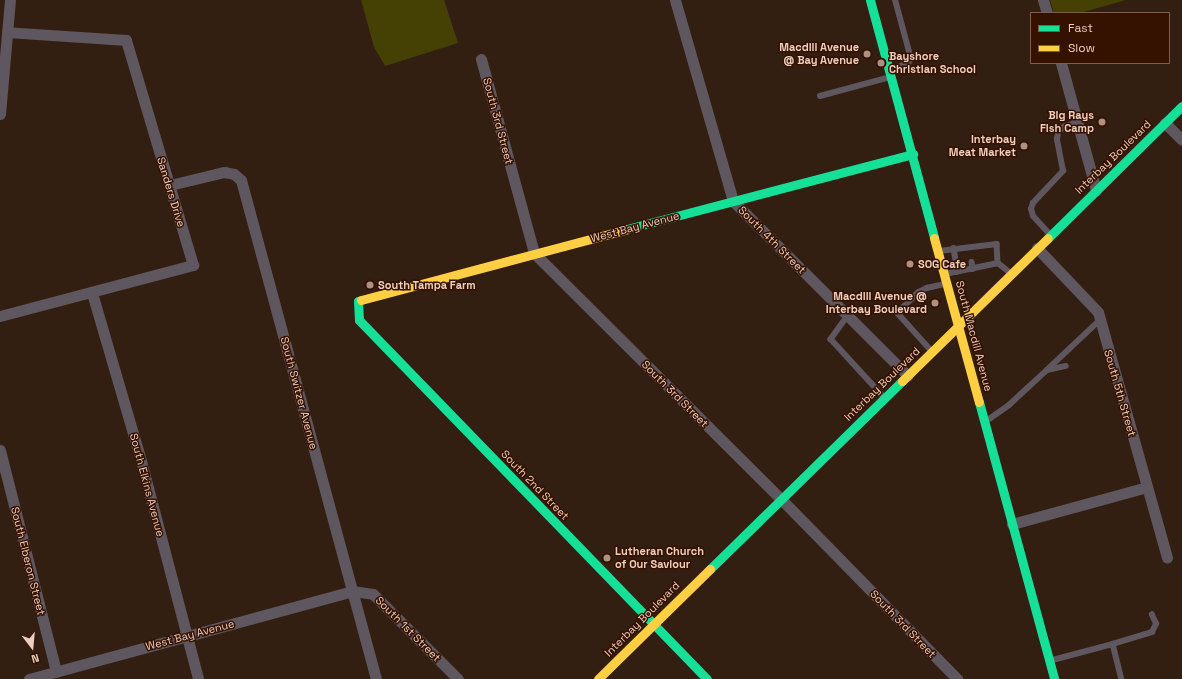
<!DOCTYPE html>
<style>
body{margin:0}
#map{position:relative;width:1182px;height:679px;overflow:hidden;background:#331e12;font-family:"Space Grotesk",sans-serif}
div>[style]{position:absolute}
.green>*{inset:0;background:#454105}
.lane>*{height:5.5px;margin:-2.75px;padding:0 2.75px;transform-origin:2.75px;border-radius:2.75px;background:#5e575f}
.street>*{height:11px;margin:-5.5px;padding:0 5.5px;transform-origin:5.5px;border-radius:5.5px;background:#5e575f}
.fast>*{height:9px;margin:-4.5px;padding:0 4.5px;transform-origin:4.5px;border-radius:4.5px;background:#16e098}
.slow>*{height:9px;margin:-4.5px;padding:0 4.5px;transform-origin:4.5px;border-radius:4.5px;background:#ffcf43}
.dots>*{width:11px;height:11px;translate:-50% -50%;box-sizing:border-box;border:2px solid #351100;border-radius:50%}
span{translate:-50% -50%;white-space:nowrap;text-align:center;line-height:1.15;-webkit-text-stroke:3px #351100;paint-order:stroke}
.poi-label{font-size:11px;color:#eecfbf;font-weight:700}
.right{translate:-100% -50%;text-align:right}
.left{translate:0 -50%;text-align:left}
.street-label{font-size:11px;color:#eecfbf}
.legend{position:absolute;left:1030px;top:12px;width:140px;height:52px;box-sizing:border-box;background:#351100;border:1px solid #7f5d4c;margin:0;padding:5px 7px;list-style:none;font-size:12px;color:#eecfbf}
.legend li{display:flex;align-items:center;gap:8px;height:20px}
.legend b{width:20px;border:1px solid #7f5d4c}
.north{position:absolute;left:12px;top:627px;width:40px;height:40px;-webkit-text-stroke:3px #351100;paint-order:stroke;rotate:164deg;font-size:11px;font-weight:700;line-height:16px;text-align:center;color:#eecfbf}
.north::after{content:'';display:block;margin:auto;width:14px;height:18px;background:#eecfbf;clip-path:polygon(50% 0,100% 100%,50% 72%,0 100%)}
</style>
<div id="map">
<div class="green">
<div style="clip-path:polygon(361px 0,444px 0,458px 43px,385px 66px,374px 47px)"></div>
<div style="clip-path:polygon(1050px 0,1126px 0,1080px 13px,1054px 13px)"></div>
</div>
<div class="lane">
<div style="left:889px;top:70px;width:20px;rotate:-20deg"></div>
<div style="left:908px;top:63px;width:5px;rotate:-53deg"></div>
<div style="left:911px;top:59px;width:61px;rotate:-105.2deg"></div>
<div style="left:820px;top:96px;width:73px;rotate:-15deg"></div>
<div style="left:1050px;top:235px;width:25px;rotate:-132deg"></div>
<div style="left:1033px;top:216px;width:7px;rotate:-106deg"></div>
<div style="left:1031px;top:209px;width:6px;rotate:-72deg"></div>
<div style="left:1033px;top:203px;width:44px;rotate:-46.8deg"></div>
<div style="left:1063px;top:171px;width:32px;rotate:-101deg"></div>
<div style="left:1057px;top:140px;width:8px;rotate:-83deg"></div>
<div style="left:1058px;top:132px;width:8px;rotate:-40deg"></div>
<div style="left:1064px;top:127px;width:14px;rotate:-21deg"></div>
<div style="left:954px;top:248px;width:24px;rotate:81deg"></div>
<div style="left:939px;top:251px;width:58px;rotate:-6.9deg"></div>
<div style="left:997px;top:244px;width:19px;rotate:87deg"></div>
<div style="left:998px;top:263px;width:16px;rotate:38deg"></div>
<div style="left:972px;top:262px;width:7px;rotate:82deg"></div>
<div style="left:945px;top:274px;width:54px;rotate:-11.7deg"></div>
<div style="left:848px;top:316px;width:29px;rotate:126deg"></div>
<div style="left:831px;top:339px;width:79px;rotate:47.6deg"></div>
<div style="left:931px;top:351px;width:51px;rotate:-131.8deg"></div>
<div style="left:897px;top:313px;width:30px;rotate:-44deg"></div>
<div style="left:919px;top:292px;width:9px;rotate:-27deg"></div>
<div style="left:927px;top:288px;width:18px;rotate:-13deg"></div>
<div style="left:1049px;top:368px;width:70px;rotate:-43.3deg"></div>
<div style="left:985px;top:422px;width:29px;rotate:-35deg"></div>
<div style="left:1009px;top:405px;width:52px;rotate:-42.6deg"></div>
<div style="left:1047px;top:370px;width:19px;rotate:-12deg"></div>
<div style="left:1113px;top:644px;width:41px;rotate:-17.1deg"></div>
<div style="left:1152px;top:632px;width:9px;rotate:-63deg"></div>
<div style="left:1156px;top:624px;width:10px;rotate:-114deg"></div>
<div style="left:1049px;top:661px;width:66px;rotate:-14.9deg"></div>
<div style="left:1113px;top:644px;width:36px;rotate:76deg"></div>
</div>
<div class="street">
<div style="left:675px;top:0;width:209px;rotate:73.9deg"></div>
<div style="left:733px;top:201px;width:247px;rotate:45deg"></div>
<div style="left:1043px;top:0;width:14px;rotate:73deg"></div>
<div style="left:481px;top:59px;width:201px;rotate:74.7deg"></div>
<div style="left:534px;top:253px;width:349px;rotate:44.9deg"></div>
<div style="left:781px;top:499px;width:252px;rotate:45.6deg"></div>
<div style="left:1061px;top:63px;width:132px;rotate:74.6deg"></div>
<div style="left:0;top:114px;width:114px;rotate:-85deg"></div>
<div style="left:1165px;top:123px;width:24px;rotate:45deg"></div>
<div style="left:170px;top:185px;width:56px;rotate:-13.5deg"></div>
<div style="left:224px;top:172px;width:10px;rotate:11deg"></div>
<div style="left:234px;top:174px;width:9px;rotate:41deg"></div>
<div style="left:241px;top:180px;width:517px;rotate:74.86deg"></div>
<div style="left:1037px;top:248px;width:88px;rotate:46.4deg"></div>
<div style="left:1098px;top:312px;width:255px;rotate:74.3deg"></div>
<div style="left:92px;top:293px;width:175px;rotate:73.7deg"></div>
<div style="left:141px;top:461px;width:225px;rotate:75.3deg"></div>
<div style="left:0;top:316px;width:200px;rotate:-14.8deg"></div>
<div style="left:193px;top:265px;width:235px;rotate:-106.6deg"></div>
<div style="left:126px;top:40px;width:119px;rotate:-176.2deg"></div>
<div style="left:0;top:450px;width:229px;rotate:75.8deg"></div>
<div style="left:1012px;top:524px;width:140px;rotate:-15.3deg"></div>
<div style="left:29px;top:679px;width:335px;rotate:-15.2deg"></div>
<div style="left:352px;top:591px;width:21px;rotate:8deg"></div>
<div style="left:373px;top:594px;width:120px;rotate:45deg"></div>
</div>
<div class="fast">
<div style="left:870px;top:0;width:246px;rotate:74.9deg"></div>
<div style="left:627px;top:229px;width:296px;rotate:-14.7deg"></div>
<div style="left:1048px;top:238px;width:188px;rotate:-44.6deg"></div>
<div style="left:361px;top:300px;width:3px;rotate:162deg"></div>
<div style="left:358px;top:301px;width:19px;rotate:87deg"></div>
<div style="left:359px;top:320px;width:500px;rotate:45.9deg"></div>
<div style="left:979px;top:402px;width:287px;rotate:74.8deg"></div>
<div style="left:710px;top:569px;width:269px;rotate:-44.4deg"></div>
</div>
<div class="slow">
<div style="left:934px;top:238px;width:170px;rotate:74.7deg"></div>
<div style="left:361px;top:300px;width:275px;rotate:-14.9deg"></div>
<div style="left:902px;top:381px;width:204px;rotate:-44.4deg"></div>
<div style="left:598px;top:679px;width:157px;rotate:-44.5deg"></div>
</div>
<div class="dots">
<div style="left:867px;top:54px;background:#ad9182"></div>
<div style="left:881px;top:63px;background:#ad9182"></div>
<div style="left:1102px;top:122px;background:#ad9182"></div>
<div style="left:1024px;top:146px;background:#ad9182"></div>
<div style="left:910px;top:264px;background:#ad9182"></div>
<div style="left:370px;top:285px;background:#ad9182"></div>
<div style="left:935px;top:303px;background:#ad9182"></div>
<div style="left:607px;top:558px;background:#ad9182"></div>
</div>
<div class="poi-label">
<span class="right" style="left:859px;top:54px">Macdill Avenue<br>@ Bay Avenue</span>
<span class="left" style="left:889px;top:63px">Bayshore<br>Christian School</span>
<span class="right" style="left:1094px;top:122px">Big Rays<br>Fish Camp</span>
<span class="right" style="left:1016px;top:146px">Interbay<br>Meat Market</span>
<span class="left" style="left:918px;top:264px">SOG Cafe</span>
<span class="left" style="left:378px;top:285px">South Tampa Farm</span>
<span class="right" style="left:927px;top:303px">Macdill Avenue @<br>Interbay Boulevard</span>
<span class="left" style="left:615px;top:558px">Lutheran Church<br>of Our Saviour</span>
</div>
<div class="street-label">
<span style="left:498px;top:121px;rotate:75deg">South 3rd Street</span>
<span style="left:1113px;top:157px;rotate:-44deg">Interbay Boulevard</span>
<span style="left:171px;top:192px;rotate:73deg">Sanders Drive</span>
<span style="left:635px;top:227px;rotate:-15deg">West Bay Avenue</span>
<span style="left:772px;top:240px;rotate:45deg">South 4th Street</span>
<span style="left:974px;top:336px;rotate:75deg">South Macdill Avenue</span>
<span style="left:882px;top:384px;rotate:-44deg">Interbay Boulevard</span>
<span style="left:299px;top:393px;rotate:75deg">South Switzer Avenue</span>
<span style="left:1120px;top:393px;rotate:74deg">South 5th Street</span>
<span style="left:675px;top:394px;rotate:45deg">South 3rd Street</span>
<span style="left:147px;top:485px;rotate:75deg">South Elkins Avenue</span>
<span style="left:535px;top:485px;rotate:46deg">South 2nd Street</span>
<span style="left:28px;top:561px;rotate:76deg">South Elberon Street</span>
<span style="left:642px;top:619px;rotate:-45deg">Interbay Boulevard</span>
<span style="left:903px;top:624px;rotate:46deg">South 3rd Street</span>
<span style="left:408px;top:629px;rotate:45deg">South 1st Street</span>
<span style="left:190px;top:635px;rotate:-15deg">West Bay Avenue</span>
</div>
<ul class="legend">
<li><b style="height:5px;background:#16e098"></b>Fast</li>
<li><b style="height:5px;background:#ffcf43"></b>Slow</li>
</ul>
<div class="north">N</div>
</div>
